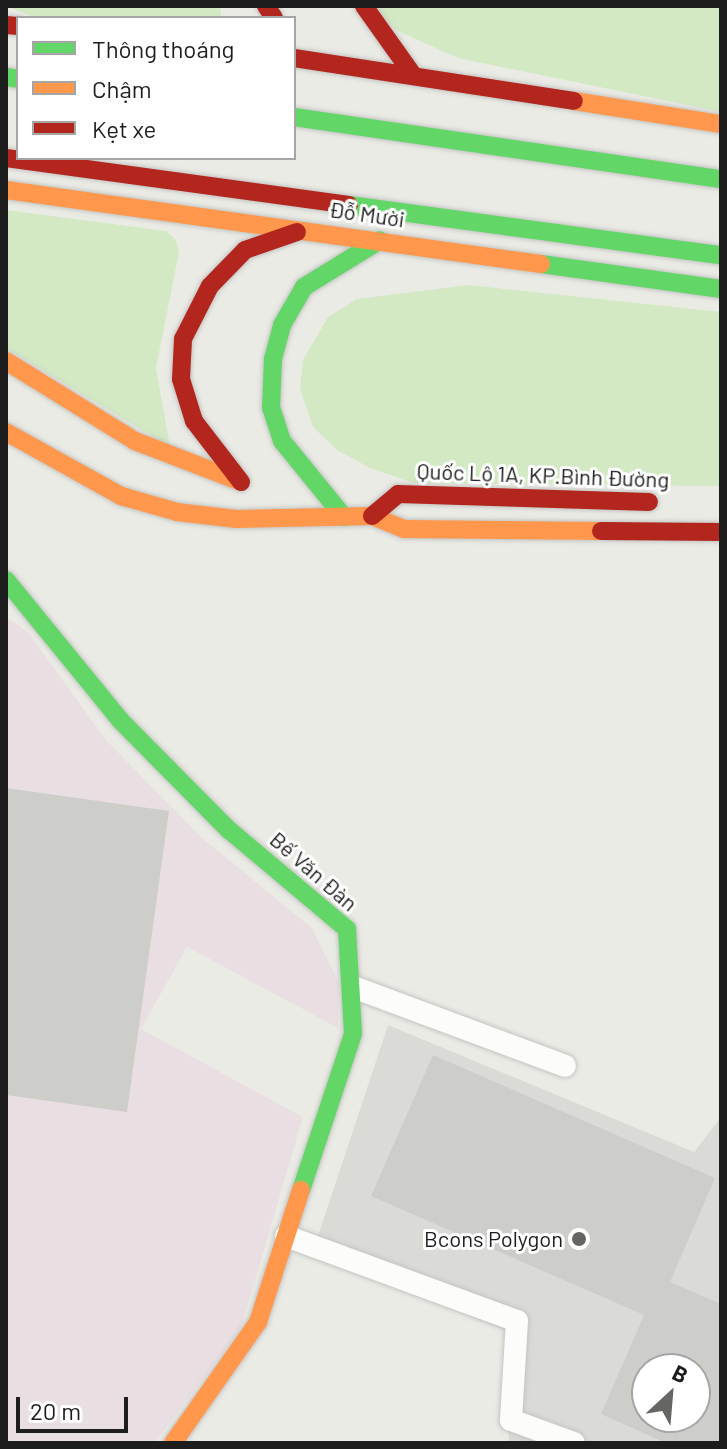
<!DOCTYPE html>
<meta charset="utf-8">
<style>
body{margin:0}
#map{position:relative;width:727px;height:1449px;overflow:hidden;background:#ebebe6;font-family:Barlow,sans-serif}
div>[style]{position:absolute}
.residential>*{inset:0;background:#dadad7}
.industrial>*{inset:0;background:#e9dfe3}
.grass>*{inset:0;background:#d2e9c4}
.building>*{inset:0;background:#cdcdc9}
.roads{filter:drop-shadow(0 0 2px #c4c4c2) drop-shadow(0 0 2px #c4c4c2)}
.lane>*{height:22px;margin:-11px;padding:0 11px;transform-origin:11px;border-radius:11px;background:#fcfcfb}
.fast>*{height:18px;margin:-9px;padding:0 9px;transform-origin:9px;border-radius:9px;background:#63d668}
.slow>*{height:18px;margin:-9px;padding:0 9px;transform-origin:9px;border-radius:9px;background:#ff974d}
.jam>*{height:18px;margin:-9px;padding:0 9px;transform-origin:9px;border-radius:9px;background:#b3261e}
.dots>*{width:22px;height:22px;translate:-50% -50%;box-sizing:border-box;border:4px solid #fff;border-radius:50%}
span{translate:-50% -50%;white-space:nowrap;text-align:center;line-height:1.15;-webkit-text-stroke:6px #fff;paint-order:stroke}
.street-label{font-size:22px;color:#1d1d1d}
.poi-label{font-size:22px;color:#1d1d1d}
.right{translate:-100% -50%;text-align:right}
.frame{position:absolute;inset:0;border:8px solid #1d1d1d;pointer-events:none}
.legend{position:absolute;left:16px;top:16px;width:280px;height:144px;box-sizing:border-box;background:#fff;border:2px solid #a5a5a5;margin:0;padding:10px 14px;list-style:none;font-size:24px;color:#1d1d1d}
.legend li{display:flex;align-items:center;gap:16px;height:40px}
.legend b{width:40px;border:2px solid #a5a5a5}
.north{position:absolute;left:631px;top:1353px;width:80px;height:80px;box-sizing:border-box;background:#fff;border:2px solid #a5a5a5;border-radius:50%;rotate:26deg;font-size:22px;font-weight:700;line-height:32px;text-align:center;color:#1d1d1d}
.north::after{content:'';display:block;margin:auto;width:28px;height:36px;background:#656563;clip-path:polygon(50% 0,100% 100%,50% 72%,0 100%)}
.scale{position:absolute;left:16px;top:1397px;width:112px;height:36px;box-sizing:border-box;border:4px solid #1d1d1d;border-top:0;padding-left:10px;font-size:24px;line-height:28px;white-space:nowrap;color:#1d1d1d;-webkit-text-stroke:6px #fff;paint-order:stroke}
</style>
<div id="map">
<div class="residential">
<div style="clip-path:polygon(evenodd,388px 1025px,694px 1152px,721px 1117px,721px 1443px,509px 1443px,506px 1331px,313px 1251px,388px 1025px,647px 1369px,695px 1369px,695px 1417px,647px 1417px,647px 1369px)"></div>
</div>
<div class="industrial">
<div style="clip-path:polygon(6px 617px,28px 632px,106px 740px,202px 838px,312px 928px,339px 983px,338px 1028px,187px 947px,141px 1029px,303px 1117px,241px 1328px,155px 1443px,6px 1443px)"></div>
</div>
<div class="grass">
<div style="clip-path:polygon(6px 6px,220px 6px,222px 18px,36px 18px)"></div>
<div style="clip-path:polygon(368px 6px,721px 6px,721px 112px,458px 58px,398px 31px)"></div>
<div style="clip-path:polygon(6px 210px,166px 231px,176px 240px,179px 252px,156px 368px,170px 447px,6px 348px)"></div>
<div style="clip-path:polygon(469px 285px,721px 312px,721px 486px,414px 483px,370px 468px,337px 450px,313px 427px,300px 389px,303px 360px,328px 317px,357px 299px)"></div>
</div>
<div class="building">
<div style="clip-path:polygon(6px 788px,169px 811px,127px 1112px,6px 1095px)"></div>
<div style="clip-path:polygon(evenodd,433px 1055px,715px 1178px,670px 1282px,721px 1304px,721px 1443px,666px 1443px,601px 1414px,644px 1315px,371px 1196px,433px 1055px,647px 1369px,695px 1369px,695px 1417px,647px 1417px,647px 1369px)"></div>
</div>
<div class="roads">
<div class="lane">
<div style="left:353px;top:987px;width:226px;rotate:20.4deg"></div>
<div style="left:286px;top:1236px;width:246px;rotate:20.2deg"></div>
<div style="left:517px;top:1321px;width:99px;rotate:93.5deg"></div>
<div style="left:511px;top:1420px;width:67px;rotate:20.1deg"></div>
</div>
<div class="fast">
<div style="left:6px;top:77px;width:12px;rotate:9deg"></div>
<div style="left:294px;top:117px;width:431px;rotate:8.3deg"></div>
<div style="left:349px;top:205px;width:375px;rotate:7.7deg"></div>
<div style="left:541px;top:264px;width:182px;rotate:7.9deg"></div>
<div style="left:344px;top:517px;width:98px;rotate:-129.2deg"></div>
<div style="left:282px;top:441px;width:35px;rotate:-108deg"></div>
<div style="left:271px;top:408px;width:49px;rotate:-87.7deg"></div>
<div style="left:273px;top:359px;width:35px;rotate:-75deg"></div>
<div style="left:282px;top:325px;width:44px;rotate:-59.9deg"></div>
<div style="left:304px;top:287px;width:89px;rotate:-31.7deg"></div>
<div style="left:6px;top:580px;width:181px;rotate:50.8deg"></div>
<div style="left:120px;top:720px;width:155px;rotate:45.3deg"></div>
<div style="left:229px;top:830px;width:154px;rotate:40deg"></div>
<div style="left:347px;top:929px;width:105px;rotate:86.7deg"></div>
<div style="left:353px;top:1034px;width:164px;rotate:108.4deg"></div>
</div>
<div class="slow">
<div style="left:574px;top:101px;width:149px;rotate:8.9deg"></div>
<div style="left:6px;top:190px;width:540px;rotate:7.88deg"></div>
<div style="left:6px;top:361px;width:152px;rotate:31.8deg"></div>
<div style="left:135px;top:441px;width:108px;rotate:21.1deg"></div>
<div style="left:6px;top:432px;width:132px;rotate:29.1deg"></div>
<div style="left:121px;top:496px;width:58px;rotate:15.9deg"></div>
<div style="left:177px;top:512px;width:60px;rotate:6.7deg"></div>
<div style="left:237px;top:519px;width:135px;rotate:-1.3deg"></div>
<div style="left:372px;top:516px;width:35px;rotate:22deg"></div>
<div style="left:404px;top:529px;width:197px;rotate:0.6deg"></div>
<div style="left:173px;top:1443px;width:148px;rotate:-54.9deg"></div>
<div style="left:258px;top:1322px;width:139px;rotate:-72deg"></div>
</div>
<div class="jam">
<div style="left:266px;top:6px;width:14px;rotate:56deg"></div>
<div style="left:364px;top:6px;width:85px;rotate:54.6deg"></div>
<div style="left:6px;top:25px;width:12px;rotate:5deg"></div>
<div style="left:294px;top:58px;width:283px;rotate:8.7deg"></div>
<div style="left:6px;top:158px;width:346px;rotate:7.8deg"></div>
<div style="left:241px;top:482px;width:77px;rotate:-127.6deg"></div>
<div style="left:194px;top:421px;width:44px;rotate:-107.2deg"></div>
<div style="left:181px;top:379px;width:40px;rotate:-87.1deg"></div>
<div style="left:183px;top:339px;width:59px;rotate:-63deg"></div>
<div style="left:210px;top:286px;width:50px;rotate:-45.8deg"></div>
<div style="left:245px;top:250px;width:55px;rotate:-19.1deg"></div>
<div style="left:372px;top:516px;width:34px;rotate:-40deg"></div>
<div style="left:398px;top:494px;width:251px;rotate:1.8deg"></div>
<div style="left:601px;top:531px;width:120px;rotate:0.5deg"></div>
</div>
</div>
<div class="dots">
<div style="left:579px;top:1239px;background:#656563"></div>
</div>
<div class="street-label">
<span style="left:367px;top:214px;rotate:8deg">Đỗ Mười</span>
<span style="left:543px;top:475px;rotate:2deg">Quốc Lộ 1A, KP.Bình Đường</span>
<span style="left:314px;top:871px;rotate:41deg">Bế Văn Đàn</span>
</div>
<div class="poi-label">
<span class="right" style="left:563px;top:1239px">Bcons Polygon</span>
</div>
<div class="frame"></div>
<ul class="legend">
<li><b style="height:10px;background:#63d668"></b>Thông thoáng</li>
<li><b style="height:10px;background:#ff974d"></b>Chậm</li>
<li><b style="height:10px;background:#b3261e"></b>Kẹt xe</li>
</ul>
<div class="north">B</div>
<div class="scale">20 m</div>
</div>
